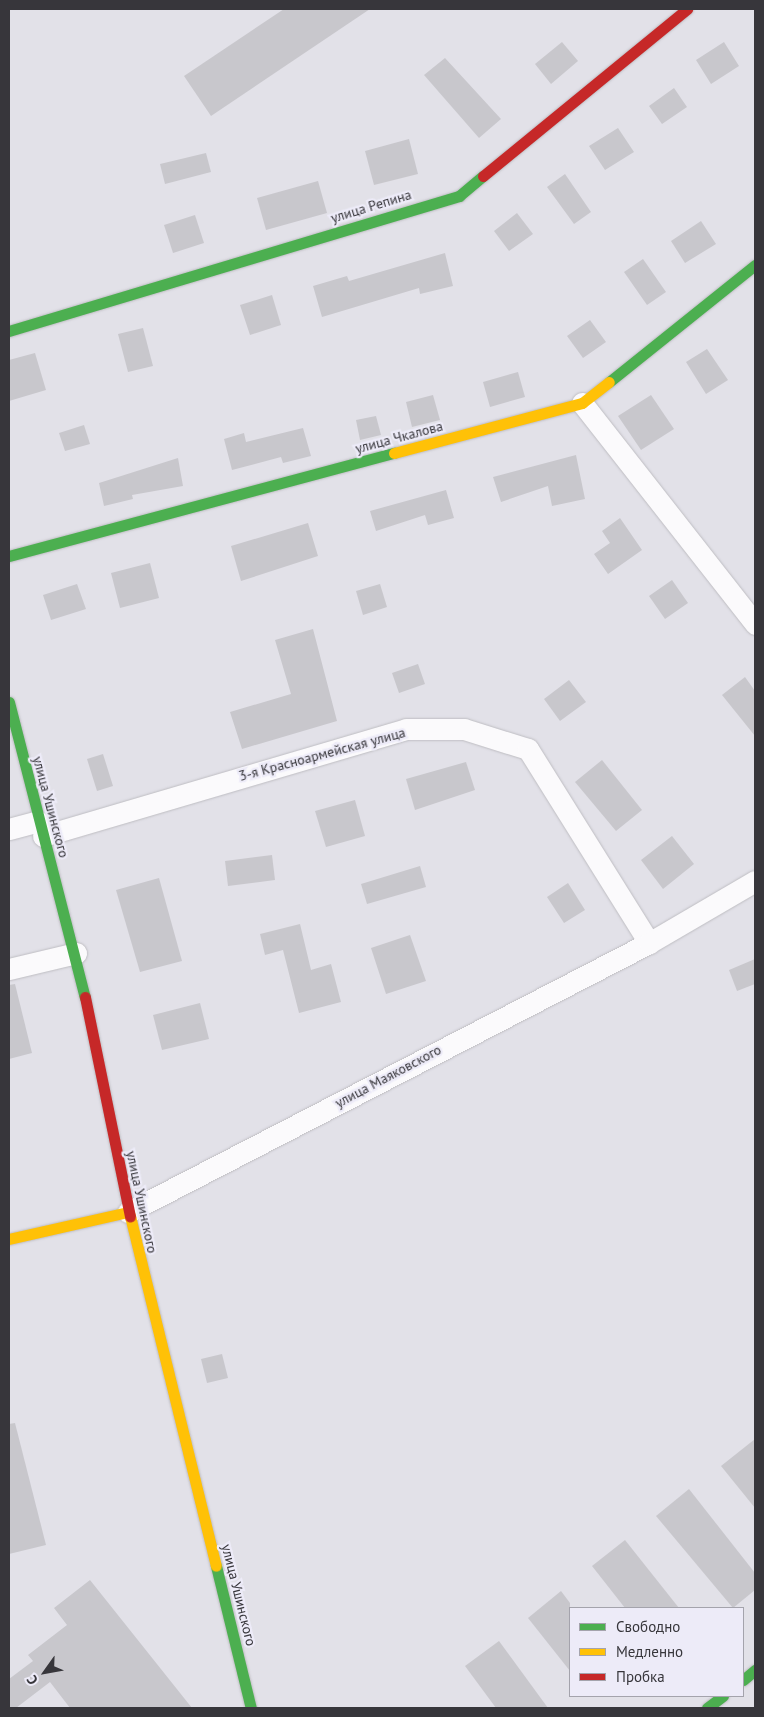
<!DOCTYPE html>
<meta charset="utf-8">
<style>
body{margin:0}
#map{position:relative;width:764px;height:1717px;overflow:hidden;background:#e2e1e8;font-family:"PT Sans",sans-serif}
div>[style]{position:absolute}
.building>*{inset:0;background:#c8c7cc}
.roads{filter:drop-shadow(0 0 1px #bebdc2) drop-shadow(0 0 1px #bebdc2)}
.street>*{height:21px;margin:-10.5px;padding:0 10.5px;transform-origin:10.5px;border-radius:10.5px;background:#fbfafc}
.fast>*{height:11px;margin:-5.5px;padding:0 5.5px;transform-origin:5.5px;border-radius:5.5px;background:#4caf50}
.slow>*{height:11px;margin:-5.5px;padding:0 5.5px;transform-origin:5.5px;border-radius:5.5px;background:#ffc107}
.jam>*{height:11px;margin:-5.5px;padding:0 5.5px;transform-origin:5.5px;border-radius:5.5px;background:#c62828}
span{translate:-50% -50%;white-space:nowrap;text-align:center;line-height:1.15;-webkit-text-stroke:4.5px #edebf8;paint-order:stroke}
.street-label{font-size:14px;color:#37363b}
.frame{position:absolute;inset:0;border:10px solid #37363b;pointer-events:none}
.legend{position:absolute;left:569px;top:1607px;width:175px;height:90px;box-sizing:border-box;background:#edebf8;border:1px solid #a4a3ac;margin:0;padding:6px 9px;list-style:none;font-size:15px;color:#37363b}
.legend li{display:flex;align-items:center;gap:10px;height:25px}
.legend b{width:25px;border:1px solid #a4a3ac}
.north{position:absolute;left:20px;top:1647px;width:50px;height:50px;-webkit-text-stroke:4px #edebf8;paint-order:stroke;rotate:238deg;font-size:14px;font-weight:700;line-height:20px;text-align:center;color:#37363b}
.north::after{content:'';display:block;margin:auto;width:18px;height:22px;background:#37363b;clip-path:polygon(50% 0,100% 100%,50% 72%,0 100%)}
</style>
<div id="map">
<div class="building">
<div style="clip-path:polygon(284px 9px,370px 9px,211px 116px,184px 76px)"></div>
<div style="clip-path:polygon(562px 42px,578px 61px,551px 84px,535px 64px)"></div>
<div style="clip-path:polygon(724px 42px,739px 66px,711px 84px,696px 60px)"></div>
<div style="clip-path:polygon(445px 58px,501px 119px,479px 138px,424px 75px)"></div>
<div style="clip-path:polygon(674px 88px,687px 107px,662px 124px,649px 106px)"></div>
<div style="clip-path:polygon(618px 128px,634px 152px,605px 170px,589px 146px)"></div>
<div style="clip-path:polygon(409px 139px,418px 174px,374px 185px,365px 151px)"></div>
<div style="clip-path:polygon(206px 153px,211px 172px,165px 184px,160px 164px)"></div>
<div style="clip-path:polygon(565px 174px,591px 212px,574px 224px,547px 187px)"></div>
<div style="clip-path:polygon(318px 181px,327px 213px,266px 230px,257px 198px)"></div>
<div style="clip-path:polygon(517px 213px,533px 234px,509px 251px,494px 231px)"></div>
<div style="clip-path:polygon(195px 215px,204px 243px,173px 253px,164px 225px)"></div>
<div style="clip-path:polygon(701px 221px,716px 244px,685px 263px,671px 241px)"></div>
<div style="clip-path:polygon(445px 253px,453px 286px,420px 294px,419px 288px,322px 317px,313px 286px,347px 276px,349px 281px)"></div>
<div style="clip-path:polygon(643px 259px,666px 292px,647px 305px,624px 272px)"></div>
<div style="clip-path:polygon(272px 295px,281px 325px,250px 335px,240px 305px)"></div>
<div style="clip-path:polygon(590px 320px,606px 342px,583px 358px,567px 336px)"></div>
<div style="clip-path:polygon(143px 328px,153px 366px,128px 372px,118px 334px)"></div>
<div style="clip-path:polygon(707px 349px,728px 380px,706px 394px,686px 362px)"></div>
<div style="clip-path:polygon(35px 353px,46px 390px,9px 401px,9px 360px)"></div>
<div style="clip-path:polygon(518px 372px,525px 397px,490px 407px,483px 382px)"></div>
<div style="clip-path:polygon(433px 395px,440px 420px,412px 427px,406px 402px)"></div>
<div style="clip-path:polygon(651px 395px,674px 429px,641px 450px,618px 416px)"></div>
<div style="clip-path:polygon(376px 416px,381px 435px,360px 440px,356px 420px)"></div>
<div style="clip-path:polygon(84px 425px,90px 444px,65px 451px,59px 433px)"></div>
<div style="clip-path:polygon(303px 428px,311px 456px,283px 463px,281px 457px,232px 470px,224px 439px,244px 433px,246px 442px)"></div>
<div style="clip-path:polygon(576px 455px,585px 499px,552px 506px,548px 486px,501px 502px,493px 477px)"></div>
<div style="clip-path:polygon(178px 458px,183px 486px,132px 495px,133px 499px,104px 506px,99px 483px)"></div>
<div style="clip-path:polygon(446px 490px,454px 518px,428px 525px,425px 515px,376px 531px,370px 511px)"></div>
<div style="clip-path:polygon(620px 518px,642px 550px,608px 574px,594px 554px,610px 543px,602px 531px)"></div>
<div style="clip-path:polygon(308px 523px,318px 556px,241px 581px,231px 546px)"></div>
<div style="clip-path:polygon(150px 563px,159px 598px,120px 608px,111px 573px)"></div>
<div style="clip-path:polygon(672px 580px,688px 603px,665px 619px,649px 596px)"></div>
<div style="clip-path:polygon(77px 584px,86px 609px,51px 620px,43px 595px)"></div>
<div style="clip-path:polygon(380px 584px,387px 607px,363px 615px,356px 591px)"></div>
<div style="clip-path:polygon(313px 629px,337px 721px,242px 749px,230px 712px,291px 694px,275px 640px)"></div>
<div style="clip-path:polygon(418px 664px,425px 684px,399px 693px,392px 673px)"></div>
<div style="clip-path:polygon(745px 677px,755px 691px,755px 736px,722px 695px)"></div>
<div style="clip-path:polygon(569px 680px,586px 702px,560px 721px,544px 699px)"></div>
<div style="clip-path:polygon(103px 754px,113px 786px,97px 791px,87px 759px)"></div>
<div style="clip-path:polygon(602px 760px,642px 810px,616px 831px,575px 782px)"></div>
<div style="clip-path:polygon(466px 762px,475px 790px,415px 810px,406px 779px)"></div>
<div style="clip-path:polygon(355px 800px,365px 836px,326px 847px,315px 811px)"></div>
<div style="clip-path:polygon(672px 836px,694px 864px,663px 889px,641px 860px)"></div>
<div style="clip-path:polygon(272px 855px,275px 880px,228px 886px,225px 861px)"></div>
<div style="clip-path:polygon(420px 866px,426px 887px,367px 904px,361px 884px)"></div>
<div style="clip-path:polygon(159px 878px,182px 961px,140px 972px,116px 890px)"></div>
<div style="clip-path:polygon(568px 883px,585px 910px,564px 923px,547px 897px)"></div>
<div style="clip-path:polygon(300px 924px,311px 970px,331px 964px,341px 1002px,299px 1013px,283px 950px,265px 955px,260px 934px)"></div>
<div style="clip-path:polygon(410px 935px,426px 981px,386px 994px,371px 948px)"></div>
<div style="clip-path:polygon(755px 959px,755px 984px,737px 991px,729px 970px)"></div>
<div style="clip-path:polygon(15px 984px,32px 1053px,9px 1059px,9px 985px)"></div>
<div style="clip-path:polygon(200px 1003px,209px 1039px,162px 1050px,153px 1015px)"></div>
<div style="clip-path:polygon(222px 1354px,228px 1378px,207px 1383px,201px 1359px)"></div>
<div style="clip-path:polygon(15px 1423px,46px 1545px,9px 1554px,9px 1424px)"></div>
<div style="clip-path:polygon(755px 1439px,755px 1508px,721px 1466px)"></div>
<div style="clip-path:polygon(689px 1489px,755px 1573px,755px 1590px,733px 1608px,656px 1516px)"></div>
<div style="clip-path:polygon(625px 1540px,679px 1608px,625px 1608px,592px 1566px)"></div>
<div style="clip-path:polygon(90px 1580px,192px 1708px,70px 1708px,50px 1682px,16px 1708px,9px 1708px,9px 1679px,33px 1661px,28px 1655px,67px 1625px,54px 1608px)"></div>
<div style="clip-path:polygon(561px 1591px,570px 1603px,570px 1671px,528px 1618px)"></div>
<div style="clip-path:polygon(499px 1641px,548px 1708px,496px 1708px,465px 1666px)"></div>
</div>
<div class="roads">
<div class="street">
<div style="left:582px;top:403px;width:281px;rotate:51.9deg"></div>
<div style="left:9px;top:829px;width:30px;rotate:-15deg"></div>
<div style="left:43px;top:836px;width:378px;rotate:-16.4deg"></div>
<div style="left:406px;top:729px;width:58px"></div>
<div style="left:464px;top:729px;width:67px;rotate:17.4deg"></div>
<div style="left:528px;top:749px;width:229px;rotate:58deg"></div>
<div style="left:9px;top:969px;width:69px;rotate:-13.4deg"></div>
<div style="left:128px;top:1212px;width:586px;rotate:-27.31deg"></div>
<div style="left:649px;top:943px;width:123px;rotate:-30.3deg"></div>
</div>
<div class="fast">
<div style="left:9px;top:331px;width:470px;rotate:-16.7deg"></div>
<div style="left:459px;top:196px;width:31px;rotate:-40deg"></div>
<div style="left:609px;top:382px;width:187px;rotate:-38.7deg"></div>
<div style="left:9px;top:556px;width:399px;rotate:-15deg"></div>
<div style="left:9px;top:702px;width:305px;rotate:75.6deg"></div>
<div style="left:216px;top:1566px;width:146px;rotate:76.2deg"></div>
<div style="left:743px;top:1680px;width:16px;rotate:-40deg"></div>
<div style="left:707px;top:1708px;width:20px;rotate:-37deg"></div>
</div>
<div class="slow">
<div style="left:394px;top:453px;width:195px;rotate:-14.9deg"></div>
<div style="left:582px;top:403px;width:34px;rotate:-38deg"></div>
<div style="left:130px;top:1216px;width:360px;rotate:76.2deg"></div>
<div style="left:9px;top:1239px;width:122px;rotate:-12.8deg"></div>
</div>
<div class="jam">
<div style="left:483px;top:176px;width:264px;rotate:-39.3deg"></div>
<div style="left:85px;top:997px;width:224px;rotate:78.4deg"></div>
</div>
</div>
<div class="street-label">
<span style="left:371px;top:206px;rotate:-17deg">улица Репина</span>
<span style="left:399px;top:437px;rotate:-15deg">улица Чкалова</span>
<span style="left:322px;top:754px;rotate:-15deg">3-я Красноармейская улица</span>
<span style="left:51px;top:807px;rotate:75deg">улица Ушинского</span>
<span style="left:388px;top:1076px;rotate:-28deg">улица Маяковского</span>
<span style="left:142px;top:1202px;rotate:78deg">улица Ушинского</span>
<span style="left:239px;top:1595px;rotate:76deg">улица Ушинского</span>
</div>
<div class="frame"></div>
<ul class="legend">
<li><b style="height:6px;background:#4caf50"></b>Свободно</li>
<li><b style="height:6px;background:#ffc107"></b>Медленно</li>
<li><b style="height:6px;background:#c62828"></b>Пробка</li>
</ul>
<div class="north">С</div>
</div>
